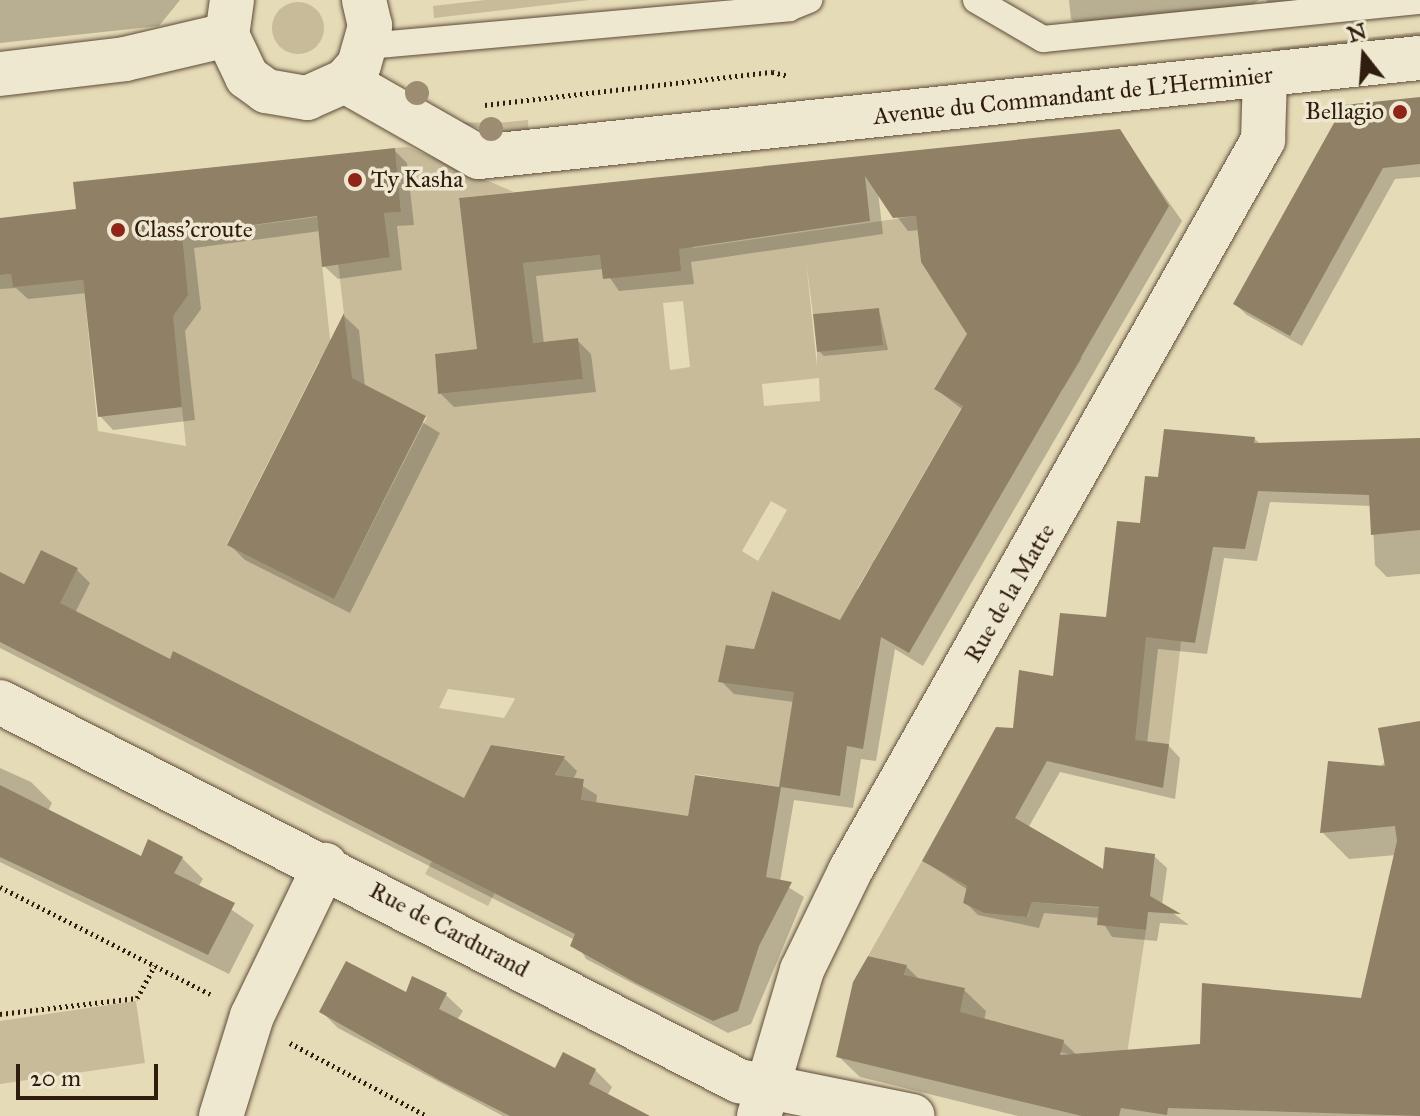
<!DOCTYPE html>
<style>
body{margin:0}
#map{position:relative;width:1420px;height:1116px;overflow:hidden;background:#e6dbb7;font-family:"IM FELL Great Primer",serif}
div>[style]{position:absolute}
.green>*{inset:0;background:#c7bb9a}
.round{border-radius:50%}
.shadow>*{inset:0;background:#0003}
.building>*{inset:0;background:#8f8066}
.path>*{height:5px;margin-top:-2.5px;transform-origin:0;background:repeating-linear-gradient(90deg,#301d0f 0 2px,transparent 0 6px)}
.roads{filter:drop-shadow(0 0 2px #5e4c39) drop-shadow(0 0 2px #5e4c39)}
.lane>*{height:26px;margin:-13px;padding:0 13px;transform-origin:13px;border-radius:13px;background:#efe8d0}
.street>*{height:44px;margin:-22px;padding:0 22px;transform-origin:22px;border-radius:22px;background:#efe8d0}
.trees>*{width:24px;height:24px;margin:-12px;border-radius:50%;background:#9b8c72}
.dots>*{width:22px;height:22px;translate:-50% -50%;box-sizing:border-box;border:4px solid #efe8d0;border-radius:50%}
span{translate:-50% -50%;white-space:nowrap;text-align:center;line-height:1.15;-webkit-text-stroke:7px #efe8d0;paint-order:stroke}
.street-label{font-size:24px;color:#301d0f}
.poi-label{font-size:24px;color:#301d0f}
.right{translate:-100% -50%;text-align:right}
.left{translate:0 -50%;text-align:left}
.north{position:absolute;left:1324px;top:16px;width:80px;height:80px;-webkit-text-stroke:6px #efe8d0;paint-order:stroke;rotate:343deg;font-size:22px;font-weight:700;line-height:32px;text-align:center;color:#301d0f}
.north::after{content:'';display:block;margin:auto;width:28px;height:36px;background:#301d0f;clip-path:polygon(50% 0,100% 100%,50% 72%,0 100%)}
.scale{position:absolute;left:16px;top:1064px;width:142px;height:36px;box-sizing:border-box;border:4px solid #301d0f;border-top:0;padding-left:10px;font-size:24px;line-height:28px;white-space:nowrap;color:#301d0f;-webkit-text-stroke:6px #efe8d0;paint-order:stroke}
</style>
<div id="map">
<div class="green">
<div style="clip-path:polygon(485px 0,589px 0,434px 18px,433px 6px)"></div>
<div class="round" style="left:272px;top:2px;width:52px;height:52px"></div>
<div style="clip-path:polygon(1420px 32px,1420px 46px,1266px 63px,1273px 48px)"></div>
<div style="clip-path:polygon(528px 120px,529px 142px,456px 122px,498px 123px)"></div>
<div style="clip-path:polygon(evenodd,408px 147px,514px 192px,459px 198px,472px 301px,527px 294px,523px 263px,600px 255px,651px 178px,686px 175px,693px 248px,916px 216px,921px 262px,967px 333px,1002px 311px,1082px 358px,1063px 389px,1011px 359px,993px 389px,949px 364px,934px 388px,963px 405px,874px 560px,889px 575px,871px 565px,857px 589px,875px 600px,842px 621px,772px 591px,754px 649px,726px 645px,719px 681px,801px 664px,779px 787px,695px 774px,688px 816px,523px 839px,488px 906px,425px 874px,432px 861px,493px 813px,173px 652px,170px 659px,57px 608px,78px 568px,41px 550px,24px 584px,0 573px,0 275px,11px 274px,13px 286px,83px 280px,98px 431px,186px 446px,164px 237px,317px 217px,330px 339px,348px 348px,333px 220px,390px 257px,384px 213px,401px 212px,395px 148px,408px 147px,806px 261px,813px 314px,879px 308px,883px 344px,817px 352px,817px 366px,806px 261px,408px 147px,683px 301px,690px 367px,670px 370px,663px 303px,683px 301px,408px 147px,578px 338px,583px 379px,438px 394px,435px 354px,578px 338px,408px 147px,319px 361px,427px 417px,334px 599px,227px 544px,319px 361px,408px 147px,819px 378px,820px 401px,764px 406px,762px 384px,819px 378px,408px 147px,771px 501px,787px 510px,758px 561px,742px 551px,771px 501px,408px 147px,448px 689px,514px 698px,515px 699px,504px 718px,439px 708px,448px 689px,408px 147px,491px 745px,564px 755px,556px 775px,584px 779px,581px 800px,546px 793px,483px 761px,491px 745px)"></div>
<div style="clip-path:polygon(1132px 620px,1183px 625px,1169px 744px,1074px 735px)"></div>
<div style="clip-path:polygon(922px 861px,967px 886px,963px 903px,984px 913px,1028px 917px,1032px 902px,1099px 908px,1098px 925px,1146px 930px,1125px 1067px,1060px 1052px,1063px 1040px,1002px 1023px,955px 1034px,965px 988px,944px 984px,900px 992px,907px 965px,868px 956px)"></div>
<div style="clip-path:polygon(136px 1001px,145px 1063px,0 1084px,0 1021px)"></div>
</div>
<div class="shadow">
<div style="clip-path:polygon(0 0,180px 0,159px 26px,0 43px)"></div>
<div style="clip-path:polygon(1069px 0,1259px 0,1224px 27px,1093px 41px,1071px 19px)"></div>
<div style="clip-path:polygon(1266px 0,1420px 0,1285px 19px)"></div>
<div style="clip-path:polygon(1420px 99px,1420px 177px,1395px 179px,1302px 346px,1247px 315px,1235px 304px)"></div>
<div style="clip-path:polygon(1119px 131px,1182px 221px,923px 666px,895px 649px,876px 761px,861px 759px,853px 808px,794px 800px,780px 882px,804px 897px,751px 1024px,728px 1033px,586px 959px,575px 940px,0 648px,0 574px,24px 586px,77px 570px,90px 583px,75px 613px,464px 801px,564px 758px,577px 771px,573px 780px,597px 795px,596px 804px,689px 818px,780px 789px,794px 702px,734px 694px,721px 681px,755px 652px,840px 622px,963px 410px,936px 389px,969px 334px,920px 230px,908px 231px,878px 192px,883px 234px,691px 262px,694px 284px,619px 291px,604px 269px,536px 276px,544px 344px,577px 340px,591px 354px,596px 392px,454px 407px,440px 393px,479px 351px,461px 200px)"></div>
<div style="clip-path:polygon(394px 150px,407px 163px,414px 225px,397px 226px,402px 270px,338px 279px,324px 266px,320px 231px,194px 248px,201px 309px,185px 331px,195px 420px,113px 430px,100px 416px,87px 293px,28px 299px,16px 288px,0 289px,0 219px,78px 211px)"></div>
<div style="clip-path:polygon(879px 310px,888px 350px,824px 356px,819px 351px)"></div>
<div style="clip-path:polygon(344px 316px,359px 330px,365px 387px,440px 433px,350px 613px,245px 560px,229px 544px)"></div>
<div style="clip-path:polygon(1254px 438px,1261px 445px,1420px 440px,1420px 574px,1387px 577px,1375px 565px,1372px 506px,1270px 502px,1257px 561px,1224px 558px,1207px 654px,1158px 649px,1147px 744px,1168px 745px,1180px 758px,1175px 799px,1060px 772px,1028px 828px,1104px 872px,1154px 856px,1167px 868px,1162px 905px,1189px 925px,1160px 923px,1157px 941px,1112px 937px,1100px 918px,1044px 913px,1039px 928px,978px 915px,965px 902px,968px 890px,924px 861px,1015px 730px,1108px 619px,1160px 479px)"></div>
<div style="clip-path:polygon(1420px 723px,1420px 853px,1349px 859px,1322px 832px)"></div>
<div style="clip-path:polygon(0 768px,31px 782px,52px 803px,48px 811px,142px 858px,182px 858px,203px 879px,198px 887px,254px 925px,229px 974px,0 862px)"></div>
<div style="clip-path:polygon(1420px 886px,1420px 1116px,1018px 1116px,860px 1077px,838px 1056px,906px 966px,920px 980px,964px 990px,986px 1011px,984px 1021px,1063px 1042px,1077px 1055px,1202px 1046px,1362px 1000px)"></div>
<div style="clip-path:polygon(413px 978px,446px 995px,463px 1011px,457px 1020px,555px 1070px,595px 1070px,612px 1087px,607px 1096px,646px 1116px,503px 1116px,338px 1028px,321px 1011px,407px 994px)"></div>
</div>
<div class="building">
<div style="clip-path:polygon(1420px 97px,1420px 164px,1383px 168px,1290px 336px,1233px 304px,1344px 105px)"></div>
<div style="clip-path:polygon(1120px 129px,1169px 206px,909px 653px,881px 637px,863px 749px,847px 746px,840px 796px,781px 787px,766px 877px,792px 882px,759px 946px,738px 1011px,713px 1021px,636px 983px,570px 946px,575px 934px,0 642px,0 572px,24px 584px,41px 550px,78px 568px,60px 603px,170px 659px,173px 651px,464px 798px,491px 745px,565px 756px,555px 775px,584px 779px,581px 800px,688px 816px,695px 775px,779px 787px,794px 692px,718px 682px,726px 645px,754px 649px,772px 591px,840px 620px,963px 406px,934px 389px,967px 334px,921px 262px,916px 216px,893px 218px,865px 176px,870px 221px,679px 249px,681px 271px,603px 279px,600px 255px,523px 263px,533px 343px,578px 338px,583px 379px,438px 394px,435px 354px,477px 349px,459px 198px)"></div>
<div style="clip-path:polygon(395px 148px,401px 212px,384px 213px,390px 257px,322px 267px,317px 216px,182px 235px,188px 295px,173px 316px,182px 407px,98px 417px,83px 280px,13px 287px,11px 274px,0 275px,0 218px,76px 209px,73px 182px)"></div>
<div style="clip-path:polygon(879px 308px,883px 345px,817px 352px,813px 314px)"></div>
<div style="clip-path:polygon(344px 313px,352px 378px,426px 416px,334px 599px,227px 545px)"></div>
<div style="clip-path:polygon(1164px 429px,1255px 437px,1254px 443px,1420px 438px,1420px 530px,1371px 535px,1369px 495px,1258px 491px,1245px 549px,1213px 547px,1195px 643px,1146px 637px,1135px 740px,1169px 744px,1163px 788px,1047px 761px,1015px 818px,1103px 869px,1105px 847px,1155px 854px,1150px 896px,1181px 914px,1148px 912px,1146px 930px,1097px 925px,1099px 907px,1032px 902px,1027px 917px,984px 913px,963px 903px,967px 886px,922px 861px,996px 727px,1013px 728px,1019px 670px,1053px 676px,1060px 613px,1106px 617px,1117px 521px,1140px 523px,1145px 476px,1158px 477px)"></div>
<div style="clip-path:polygon(1420px 721px,1420px 1116px,1168px 1108px,1167px 1115px,1121px 1108px,1119px 1116px,1082px 1116px,836px 1057px,853px 982px,868px 956px,907px 965px,904px 975px,965px 988px,960px 1012px,1064px 1040px,1060px 1055px,1200px 1044px,1202px 983px,1361px 998px,1397px 841px,1395px 826px,1320px 833px,1328px 761px,1385px 766px,1378px 728px)"></div>
<div style="clip-path:polygon(0 785px,141px 856px,148px 839px,183px 857px,174px 873px,235px 903px,208px 955px,0 857px)"></div>
<div style="clip-path:polygon(346px 961px,406px 992px,412px 976px,429px 984px,447px 993px,439px 1009px,555px 1068px,563px 1052px,596px 1069px,589px 1084px,650px 1116px,510px 1116px,441px 1081px,319px 1012px)"></div>
</div>
<div class="path">
<div style="left:485px;top:105px;width:289px;rotate:-6.6deg"></div>
<div style="left:772px;top:72px;width:17px;rotate:13deg"></div>
<div style="left:0;top:887px;width:236px;rotate:27deg"></div>
<div style="left:0;top:1014px;width:138px;rotate:-6.7deg"></div>
<div style="left:137px;top:998px;width:37px;rotate:-61deg"></div>
<div style="left:290px;top:1043px;width:155px;rotate:28.1deg"></div>
</div>
<div class="roads">
<div class="lane">
<div style="left:976px;top:0;width:78px;rotate:30.2deg"></div>
<div style="left:1043px;top:39px;width:379px;rotate:-5.8deg"></div>
<div style="left:367px;top:46px;width:424px;rotate:-5.1deg"></div>
<div style="left:789px;top:8px;width:22px;rotate:-22deg"></div>
</div>
<div class="street">
<div style="left:232px;top:0;width:35px;rotate:98deg"></div>
<div style="left:227px;top:35px;width:47px;rotate:64.5deg"></div>
<div style="left:247px;top:77px;width:24px;rotate:36deg"></div>
<div style="left:266px;top:91px;width:42px;rotate:9.7deg"></div>
<div style="left:307px;top:98px;width:42px;rotate:-24.1deg"></div>
<div style="left:345px;top:81px;width:21px;rotate:-49deg"></div>
<div style="left:359px;top:65px;width:41px;rotate:-74.2deg"></div>
<div style="left:370px;top:26px;width:27px;rotate:-103deg"></div>
<div style="left:0;top:74px;width:126px;rotate:-6.8deg"></div>
<div style="left:125px;top:59px;width:105px;rotate:-13.2deg"></div>
<div style="left:345px;top:81px;width:154px;rotate:29.6deg"></div>
<div style="left:479px;top:157px;width:946px;rotate:-6.01deg"></div>
<div style="left:0;top:702px;width:831px;rotate:27.15deg"></div>
<div style="left:739px;top:1081px;width:177px;rotate:11.4deg"></div>
<div style="left:221px;top:1116px;width:105px;rotate:-72.8deg"></div>
<div style="left:252px;top:1016px;width:168px;rotate:-64.2deg"></div>
<div style="left:759px;top:1116px;width:152px;rotate:-73.6deg"></div>
<div style="left:802px;top:970px;width:110px;rotate:-64.1deg"></div>
<div style="left:850px;top:871px;width:840px;rotate:-60.53deg"></div>
<div style="left:1263px;top:140px;width:65px;rotate:-88.2deg"></div>
</div>
</div>
<div class="trees">
<div style="left:417px;top:93px"></div>
<div style="left:491px;top:129px"></div>
</div>
<div class="dots">
<div style="left:1400px;top:112px;background:#8f2418"></div>
<div style="left:355px;top:180px;background:#8f2418"></div>
<div style="left:118px;top:230px;background:#8f2418"></div>
</div>
<div class="street-label">
<span style="left:1073px;top:96px;rotate:-6deg">Avenue du Commandant de L'Herminier</span>
<span style="left:1010px;top:593px;rotate:-60deg">Rue de la Matte</span>
<span style="left:449px;top:930px;rotate:28deg">Rue de Cardurand</span>
</div>
<div class="poi-label">
<span class="right" style="left:1384px;top:112px">Bellagio</span>
<span class="left" style="left:371px;top:180px">Ty Kasha</span>
<span class="left" style="left:134px;top:230px">Class'croute</span>
</div>
<div class="north">N</div>
<div class="scale">20 m</div>
</div>
